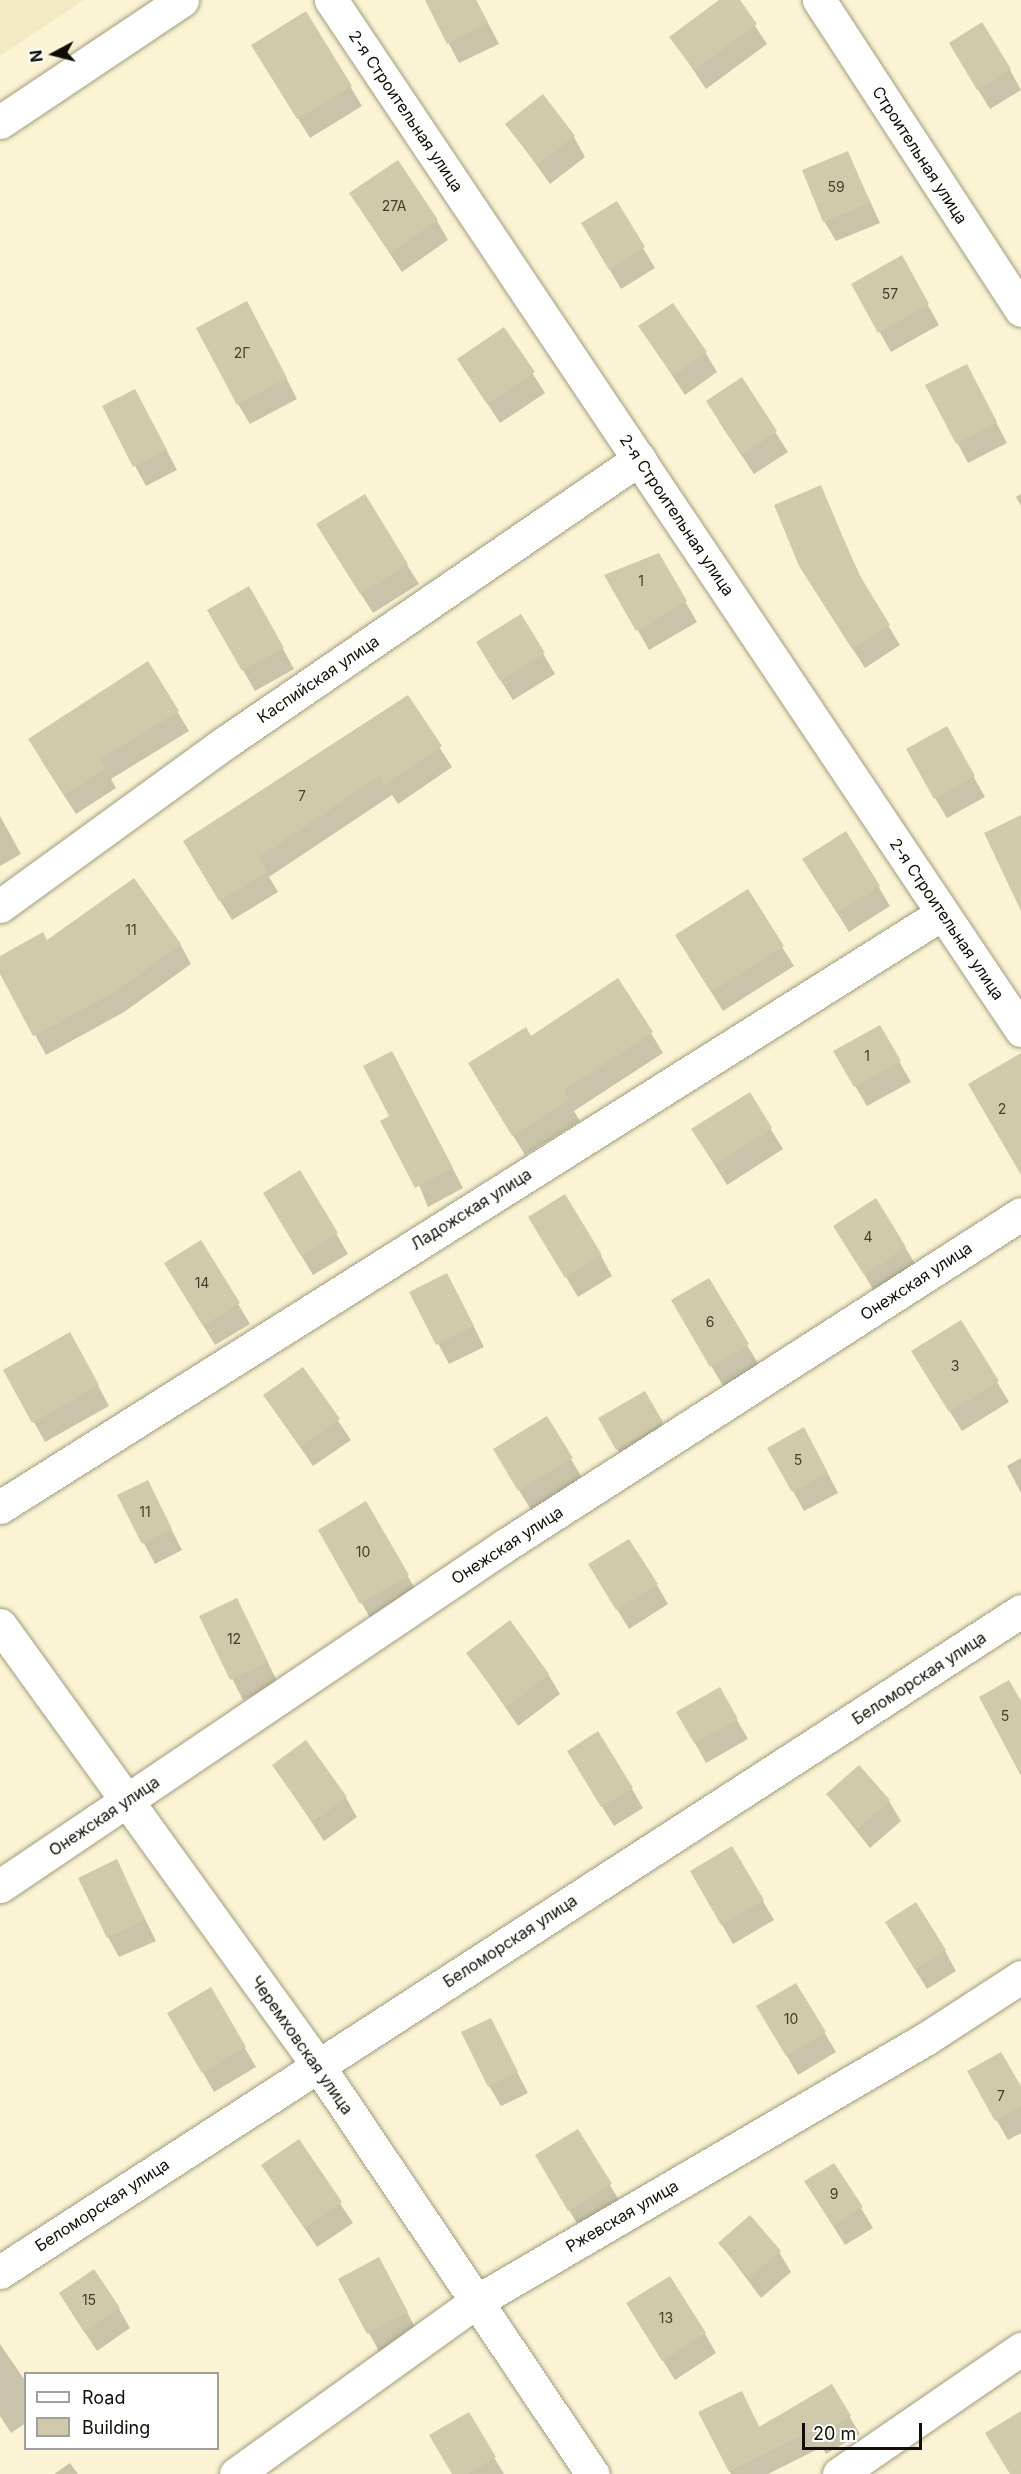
<!DOCTYPE html>
<meta charset="utf-8">
<style>
body{margin:0}
#map{position:relative;width:1021px;height:2474px;overflow:hidden;background:#fbf4d4;font-family:Inter,sans-serif}
div>[style]{position:absolute}
.built>*{inset:0;background:#f2eac2}
.shadow>*{inset:0;background:#0003}
.building>*{inset:0;background:#d0caab}
.roads{filter:drop-shadow(0 0 2px #a19b7d) drop-shadow(0 0 2px #a19b7d)}
.minor>*{height:33px;margin:-16.5px;padding:0 16.5px;transform-origin:16.5px;border-radius:16.5px;background:#fff}
span{translate:-50% -50%;white-space:nowrap;text-align:center;line-height:1.15;-webkit-text-stroke:6px #fff;paint-order:stroke}
.number-label{font-size:14px;color:#413e2e}
.number-label span{-webkit-text-stroke-width:0}
.street-label{font-size:16px;color:#110f05}
.legend{position:absolute;left:24px;top:2372px;width:195px;height:78px;box-sizing:border-box;background:#fff;border:2px solid #a09f9b;margin:0;padding:8px 10px;list-style:none;font-size:18px;color:#110f05}
.legend li{display:flex;align-items:center;gap:12px;height:30px}
.legend b{width:30px;border:2px solid #a09f9b}
.north{position:absolute;left:24px;top:24px;width:60px;height:60px;-webkit-text-stroke:4px #fff;paint-order:stroke;rotate:263deg;font-size:16px;font-weight:700;line-height:24px;text-align:center;color:#110f05}
.north::after{content:'';display:block;margin:auto;width:21px;height:27px;background:#110f05;clip-path:polygon(50% 0,100% 100%,50% 72%,0 100%)}
.scale{position:absolute;left:802px;top:2423px;width:120px;height:27px;box-sizing:border-box;border:3px solid #110f05;border-top:0;padding-left:8px;font-size:18px;line-height:21px;white-space:nowrap;color:#110f05;-webkit-text-stroke:4px #fff;paint-order:stroke}
</style>
<div id="map">
<div class="built">
<div style="clip-path:polygon(0 0,84px 0,0 56px)"></div>
</div>
<div class="shadow">
<div style="clip-path:polygon(426px 0,476px 0,499px 44px,459px 63px)"></div>
<div style="clip-path:polygon(722px 0,738px 0,767px 44px,706px 89px,671px 37px)"></div>
<div style="clip-path:polygon(962px 64px,1010px 70px,1021px 90px,990px 109px)"></div>
<div style="clip-path:polygon(265px 65px,350px 86px,362px 106px,310px 138px)"></div>
<div style="clip-path:polygon(507px 124px,574px 137px,585px 157px,550px 184px)"></div>
<div style="clip-path:polygon(848px 153px,880px 223px,836px 241px,824px 221px)"></div>
<div style="clip-path:polygon(616px 203px,655px 268px,621px 289px,583px 224px)"></div>
<div style="clip-path:polygon(363px 213px,437px 221px,448px 240px,402px 272px)"></div>
<div style="clip-path:polygon(901px 257px,939px 325px,891px 352px,853px 285px)"></div>
<div style="clip-path:polygon(258px 323px,297px 399px,250px 424px,238px 404px)"></div>
<div style="clip-path:polygon(640px 327px,705px 352px,717px 372px,685px 395px)"></div>
<div style="clip-path:polygon(504px 329px,545px 393px,500px 423px,471px 379px)"></div>
<div style="clip-path:polygon(742px 380px,788px 452px,754px 474px,719px 422px)"></div>
<div style="clip-path:polygon(927px 386px,977px 386px,1007px 443px,968px 463px)"></div>
<div style="clip-path:polygon(146px 411px,177px 470px,146px 486px,135px 466px)"></div>
<div style="clip-path:polygon(820px 487px,866px 589px,900px 645px,865px 668px,813px 587px)"></div>
<div style="clip-path:polygon(1021px 494px,1021px 506px,1016px 497px)"></div>
<div style="clip-path:polygon(364px 496px,419px 584px,373px 613px,330px 545px)"></div>
<div style="clip-path:polygon(658px 555px,697px 622px,649px 650px,607px 576px)"></div>
<div style="clip-path:polygon(249px 588px,294px 669px,255px 691px,209px 610px)"></div>
<div style="clip-path:polygon(521px 616px,555px 674px,513px 700px,489px 662px)"></div>
<div style="clip-path:polygon(407px 697px,452px 767px,398px 804px,392px 795px,269px 877px,278px 892px,232px 920px,196px 862px)"></div>
<div style="clip-path:polygon(177px 711px,189px 731px,111px 779px,116px 788px,76px 814px,41px 760px)"></div>
<div style="clip-path:polygon(946px 728px,985px 797px,947px 818px,935px 798px)"></div>
<div style="clip-path:polygon(0 816px,21px 854px,0 866px)"></div>
<div style="clip-path:polygon(816px 879px,878px 886px,890px 906px,849px 932px)"></div>
<div style="clip-path:polygon(47px 942px,180px 944px,191px 964px,124px 1012px,46px 1055px,0 970px,0 957px)"></div>
<div style="clip-path:polygon(782px 947px,794px 966px,723px 1011px,688px 955px)"></div>
<div style="clip-path:polygon(879px 1027px,911px 1082px,867px 1106px,835px 1052px)"></div>
<div style="clip-path:polygon(651px 1033px,663px 1053px,574px 1111px,580px 1121px,525px 1155px,481px 1083px)"></div>
<div style="clip-path:polygon(403px 1073px,463px 1188px,428px 1207px,391px 1117px)"></div>
<div style="clip-path:polygon(749px 1094px,783px 1149px,727px 1185px,693px 1130px)"></div>
<div style="clip-path:polygon(300px 1172px,348px 1254px,313px 1275px,276px 1213px)"></div>
<div style="clip-path:polygon(542px 1237px,601px 1256px,612px 1276px,578px 1297px)"></div>
<div style="clip-path:polygon(201px 1242px,250px 1324px,215px 1345px,178px 1284px)"></div>
<div style="clip-path:polygon(847px 1246px,905px 1247px,917px 1267px,876px 1294px)"></div>
<div style="clip-path:polygon(708px 1280px,759px 1365px,723px 1386px,673px 1301px)"></div>
<div style="clip-path:polygon(411px 1293px,458px 1295px,484px 1347px,449px 1364px)"></div>
<div style="clip-path:polygon(961px 1322px,1009px 1402px,962px 1431px,925px 1372px)"></div>
<div style="clip-path:polygon(81px 1354px,109px 1406px,45px 1442px,5px 1371px)"></div>
<div style="clip-path:polygon(303px 1369px,351px 1440px,313px 1466px,265px 1395px)"></div>
<div style="clip-path:polygon(644px 1393px,673px 1442px,629px 1469px,600px 1418px)"></div>
<div style="clip-path:polygon(546px 1418px,583px 1479px,531px 1510px,507px 1470px)"></div>
<div style="clip-path:polygon(815px 1449px,838px 1493px,804px 1511px,793px 1491px)"></div>
<div style="clip-path:polygon(1021px 1458px,1021px 1493px,1007px 1466px)"></div>
<div style="clip-path:polygon(147px 1482px,182px 1550px,155px 1564px,119px 1496px)"></div>
<div style="clip-path:polygon(366px 1503px,419px 1596px,373px 1623px,320px 1530px)"></div>
<div style="clip-path:polygon(602px 1585px,657px 1585px,668px 1604px,629px 1629px)"></div>
<div style="clip-path:polygon(237px 1600px,278px 1683px,243px 1700px,201px 1617px)"></div>
<div style="clip-path:polygon(468px 1653px,548px 1674px,560px 1694px,518px 1726px)"></div>
<div style="clip-path:polygon(719px 1689px,748px 1739px,706px 1763px,678px 1713px)"></div>
<div style="clip-path:polygon(274px 1765px,346px 1798px,357px 1817px,324px 1841px)"></div>
<div style="clip-path:polygon(580px 1771px,632px 1789px,643px 1808px,614px 1826px)"></div>
<div style="clip-path:polygon(828px 1795px,889px 1801px,901px 1821px,870px 1848px)"></div>
<div style="clip-path:polygon(732px 1848px,774px 1920px,733px 1944px,692px 1872px)"></div>
<div style="clip-path:polygon(116px 1861px,156px 1941px,119px 1957px,108px 1937px)"></div>
<div style="clip-path:polygon(898px 1942px,945px 1951px,956px 1971px,927px 1989px)"></div>
<div style="clip-path:polygon(796px 1985px,836px 2052px,798px 2075px,758px 2007px)"></div>
<div style="clip-path:polygon(210px 1989px,256px 2067px,214px 2092px,169px 2014px)"></div>
<div style="clip-path:polygon(490px 2020px,528px 2093px,501px 2106px,489px 2086px)"></div>
<div style="clip-path:polygon(969px 2072px,1021px 2089px,1021px 2133px,1008px 2140px)"></div>
<div style="clip-path:polygon(577px 2131px,622px 2205px,581px 2230px,548px 2175px)"></div>
<div style="clip-path:polygon(299px 2141px,353px 2223px,317px 2247px,263px 2166px)"></div>
<div style="clip-path:polygon(818px 2202px,861px 2208px,873px 2228px,845px 2245px)"></div>
<div style="clip-path:polygon(720px 2243px,779px 2252px,791px 2272px,761px 2298px)"></div>
<div style="clip-path:polygon(390px 2279px,418px 2333px,380px 2353px,340px 2280px)"></div>
<div style="clip-path:polygon(119px 2309px,130px 2328px,97px 2351px,72px 2313px)"></div>
<div style="clip-path:polygon(640px 2324px,705px 2334px,716px 2353px,675px 2380px)"></div>
<div style="clip-path:polygon(0 2344px,26px 2382px,26px 2423px,11px 2433px,0 2416px)"></div>
<div style="clip-path:polygon(831px 2386px,860px 2434px,826px 2454px,822px 2447px,768px 2474px,731px 2474px,700px 2413px,750px 2409px,760px 2428px)"></div>
<div style="clip-path:polygon(468px 2414px,504px 2474px,453px 2474px)"></div>
<div style="clip-path:polygon(70px 2463px,78px 2474px,54px 2474px)"></div>
</div>
<div class="building">
<div style="clip-path:polygon(425px 0,476px 0,488px 23px,447px 44px)"></div>
<div style="clip-path:polygon(719px 0,740px 0,757px 24px,694px 70px,669px 37px)"></div>
<div style="clip-path:polygon(306px 11px,352px 86px,297px 119px,251px 45px)"></div>
<div style="clip-path:polygon(982px 22px,1011px 69px,977px 90px,949px 43px)"></div>
<div style="clip-path:polygon(543px 94px,575px 136px,537px 165px,505px 124px)"></div>
<div style="clip-path:polygon(848px 151px,870px 203px,823px 222px,802px 170px)"></div>
<div style="clip-path:polygon(398px 160px,438px 220px,390px 253px,349px 193px)"></div>
<div style="clip-path:polygon(617px 201px,645px 247px,609px 270px,581px 223px)"></div>
<div style="clip-path:polygon(902px 255px,929px 304px,878px 333px,851px 284px)"></div>
<div style="clip-path:polygon(247px 301px,287px 378px,237px 405px,196px 328px)"></div>
<div style="clip-path:polygon(673px 303px,707px 352px,673px 376px,638px 326px)"></div>
<div style="clip-path:polygon(504px 327px,535px 372px,487px 404px,457px 359px)"></div>
<div style="clip-path:polygon(967px 364px,997px 422px,956px 444px,925px 385px)"></div>
<div style="clip-path:polygon(742px 377px,777px 431px,741px 455px,706px 401px)"></div>
<div style="clip-path:polygon(135px 389px,167px 450px,133px 467px,102px 406px)"></div>
<div style="clip-path:polygon(821px 485px,857px 571px,890px 625px,852px 649px,799px 566px,774px 505px)"></div>
<div style="clip-path:polygon(365px 494px,408px 564px,360px 594px,316px 524px)"></div>
<div style="clip-path:polygon(659px 553px,687px 601px,636px 631px,604px 575px)"></div>
<div style="clip-path:polygon(249px 586px,284px 648px,242px 671px,207px 610px)"></div>
<div style="clip-path:polygon(521px 614px,545px 653px,500px 681px,476px 642px)"></div>
<div style="clip-path:polygon(148px 661px,179px 711px,100px 759px,106px 768px,64px 795px,28px 739px)"></div>
<div style="clip-path:polygon(408px 695px,442px 746px,385px 785px,379px 776px,259px 857px,268px 872px,219px 901px,183px 841px)"></div>
<div style="clip-path:polygon(947px 726px,975px 776px,934px 799px,906px 749px)"></div>
<div style="clip-path:polygon(1021px 815px,1021px 911px,984px 833px)"></div>
<div style="clip-path:polygon(846px 831px,880px 886px,837px 913px,802px 859px)"></div>
<div style="clip-path:polygon(134px 878px,181px 944px,113px 993px,33px 1036px,0 974px,0 956px,43px 932px,47px 940px)"></div>
<div style="clip-path:polygon(748px 889px,784px 946px,711px 992px,675px 935px)"></div>
<div style="clip-path:polygon(618px 978px,653px 1032px,564px 1090px,570px 1100px,512px 1136px,468px 1063px,526px 1027px,531px 1036px)"></div>
<div style="clip-path:polygon(880px 1025px,901px 1061px,854px 1087px,833px 1051px)"></div>
<div style="clip-path:polygon(392px 1051px,453px 1168px,415px 1188px,380px 1121px,389px 1116px,363px 1066px)"></div>
<div style="clip-path:polygon(1021px 1053px,1021px 1175px,968px 1084px)"></div>
<div style="clip-path:polygon(750px 1092px,772px 1128px,715px 1165px,691px 1129px)"></div>
<div style="clip-path:polygon(300px 1170px,338px 1233px,301px 1256px,263px 1193px)"></div>
<div style="clip-path:polygon(565px 1194px,602px 1255px,565px 1278px,528px 1217px)"></div>
<div style="clip-path:polygon(876px 1198px,906px 1247px,864px 1275px,833px 1226px)"></div>
<div style="clip-path:polygon(201px 1240px,240px 1303px,203px 1326px,164px 1263px)"></div>
<div style="clip-path:polygon(447px 1273px,474px 1326px,436px 1345px,409px 1292px)"></div>
<div style="clip-path:polygon(709px 1278px,749px 1344px,710px 1367px,671px 1300px)"></div>
<div style="clip-path:polygon(961px 1320px,999px 1381px,949px 1412px,911px 1351px)"></div>
<div style="clip-path:polygon(70px 1332px,99px 1385px,32px 1423px,3px 1370px)"></div>
<div style="clip-path:polygon(303px 1367px,340px 1419px,300px 1447px,263px 1395px)"></div>
<div style="clip-path:polygon(645px 1391px,663px 1422px,616px 1450px,598px 1418px)"></div>
<div style="clip-path:polygon(547px 1416px,573px 1458px,518px 1491px,493px 1449px)"></div>
<div style="clip-path:polygon(804px 1427px,828px 1473px,792px 1492px,767px 1448px)"></div>
<div style="clip-path:polygon(148px 1480px,172px 1529px,142px 1544px,117px 1495px)"></div>
<div style="clip-path:polygon(366px 1501px,409px 1575px,360px 1604px,318px 1530px)"></div>
<div style="clip-path:polygon(629px 1539px,658px 1584px,616px 1610px,588px 1564px)"></div>
<div style="clip-path:polygon(237px 1598px,268px 1662px,230px 1680px,199px 1616px)"></div>
<div style="clip-path:polygon(510px 1620px,549px 1674px,506px 1707px,466px 1653px)"></div>
<div style="clip-path:polygon(1009px 1680px,1021px 1701px,1021px 1776px,979px 1697px)"></div>
<div style="clip-path:polygon(720px 1687px,738px 1719px,694px 1743px,676px 1712px)"></div>
<div style="clip-path:polygon(598px 1731px,633px 1788px,601px 1807px,567px 1751px)"></div>
<div style="clip-path:polygon(306px 1740px,347px 1797px,312px 1822px,272px 1765px)"></div>
<div style="clip-path:polygon(859px 1765px,890px 1800px,858px 1829px,826px 1794px)"></div>
<div style="clip-path:polygon(732px 1846px,764px 1900px,721px 1925px,690px 1871px)"></div>
<div style="clip-path:polygon(117px 1859px,145px 1920px,107px 1938px,78px 1878px)"></div>
<div style="clip-path:polygon(916px 1902px,946px 1950px,915px 1970px,885px 1922px)"></div>
<div style="clip-path:polygon(796px 1983px,826px 2032px,786px 2056px,756px 2006px)"></div>
<div style="clip-path:polygon(211px 1987px,246px 2047px,202px 2073px,167px 2013px)"></div>
<div style="clip-path:polygon(491px 2018px,518px 2072px,488px 2087px,461px 2032px)"></div>
<div style="clip-path:polygon(1001px 2052px,1021px 2086px,1021px 2106px,995px 2121px,967px 2071px)"></div>
<div style="clip-path:polygon(578px 2129px,612px 2184px,568px 2211px,535px 2155px)"></div>
<div style="clip-path:polygon(299px 2139px,342px 2202px,304px 2228px,261px 2165px)"></div>
<div style="clip-path:polygon(834px 2163px,863px 2207px,833px 2226px,804px 2181px)"></div>
<div style="clip-path:polygon(750px 2215px,781px 2251px,749px 2278px,718px 2243px)"></div>
<div style="clip-path:polygon(379px 2257px,408px 2312px,367px 2334px,338px 2279px)"></div>
<div style="clip-path:polygon(94px 2269px,120px 2308px,84px 2332px,59px 2293px)"></div>
<div style="clip-path:polygon(670px 2276px,706px 2333px,662px 2361px,626px 2303px)"></div>
<div style="clip-path:polygon(832px 2384px,851px 2416px,815px 2438px,811px 2431px,729px 2472px,698px 2412px,742px 2391px,759px 2427px)"></div>
<div style="clip-path:polygon(1021px 2411px,1021px 2474px,1010px 2474px,985px 2433px)"></div>
<div style="clip-path:polygon(469px 2412px,496px 2457px,468px 2474px,452px 2474px,429px 2435px)"></div>
</div>
<div class="roads">
<div class="minor">
<div style="left:331px;top:0;width:1240px;rotate:56.18deg"></div>
<div style="left:819px;top:0;width:370px;rotate:56.9deg"></div>
<div style="left:0;top:122px;width:219px;rotate:-33.8deg"></div>
<div style="left:0;top:906px;width:279px;rotate:-36deg"></div>
<div style="left:226px;top:742px;width:501px;rotate:-34.42deg"></div>
<div style="left:0;top:1507px;width:1114px;rotate:-32.21deg"></div>
<div style="left:0;top:1625px;width:541px;rotate:54.17deg"></div>
<div style="left:317px;top:2064px;width:494px;rotate:56.1deg"></div>
<div style="left:0;top:1886px;width:608px;rotate:-34deg"></div>
<div style="left:504px;top:1546px;width:614px;rotate:-32.71deg"></div>
<div style="left:0;top:2272px;width:1216px;rotate:-32.92deg"></div>
<div style="left:236px;top:2474px;width:297px;rotate:-35.7deg"></div>
<div style="left:477px;top:2301px;width:521px;rotate:-30.3deg"></div>
<div style="left:927px;top:2038px;width:112px;rotate:-33deg"></div>
<div style="left:839px;top:2474px;width:221px;rotate:-34.5deg"></div>
</div>
</div>
<div class="number-label">
<span style="left:836px;top:187px">59</span>
<span style="left:394px;top:206px">27А</span>
<span style="left:890px;top:294px">57</span>
<span style="left:242px;top:353px">2Г</span>
<span style="left:641px;top:581px">1</span>
<span style="left:302px;top:796px">7</span>
<span style="left:131px;top:930px">11</span>
<span style="left:867px;top:1056px">1</span>
<span style="left:1002px;top:1109px">2</span>
<span style="left:868px;top:1237px">4</span>
<span style="left:202px;top:1283px">14</span>
<span style="left:710px;top:1322px">6</span>
<span style="left:955px;top:1366px">3</span>
<span style="left:798px;top:1460px">5</span>
<span style="left:145px;top:1512px">11</span>
<span style="left:363px;top:1552px">10</span>
<span style="left:234px;top:1639px">12</span>
<span style="left:1005px;top:1716px">5</span>
<span style="left:791px;top:2019px">10</span>
<span style="left:1001px;top:2096px">7</span>
<span style="left:834px;top:2194px">9</span>
<span style="left:89px;top:2300px">15</span>
<span style="left:666px;top:2318px">13</span>
</div>
<div class="street-label">
<span style="left:406px;top:111px;rotate:56deg">2-я Строительная улица</span>
<span style="left:920px;top:155px;rotate:57deg">Строительная улица</span>
<span style="left:677px;top:515px;rotate:56deg">2-я Строительная улица</span>
<span style="left:318px;top:679px;rotate:-34deg">Каспийская улица</span>
<span style="left:947px;top:919px;rotate:56deg">2-я Строительная улица</span>
<span style="left:471px;top:1209px;rotate:-32deg">Ладожская улица</span>
<span style="left:916px;top:1281px;rotate:-33deg">Онежская улица</span>
<span style="left:507px;top:1545px;rotate:-33deg">Онежская улица</span>
<span style="left:919px;top:1678px;rotate:-33deg">Беломорская улица</span>
<span style="left:104px;top:1816px;rotate:-34deg">Онежская улица</span>
<span style="left:510px;top:1941px;rotate:-33deg">Беломорская улица</span>
<span style="left:302px;top:2045px;rotate:55deg">Черемховская улица</span>
<span style="left:102px;top:2205px;rotate:-33deg">Беломорская улица</span>
<span style="left:622px;top:2216px;rotate:-30deg">Ржевская улица</span>
</div>
<ul class="legend">
<li><b style="height:8px;background:#fff"></b>Road</li>
<li><b style="height:16px;background:#d0caab"></b>Building</li>
</ul>
<div class="north">N</div>
<div class="scale">20 m</div>
</div>
